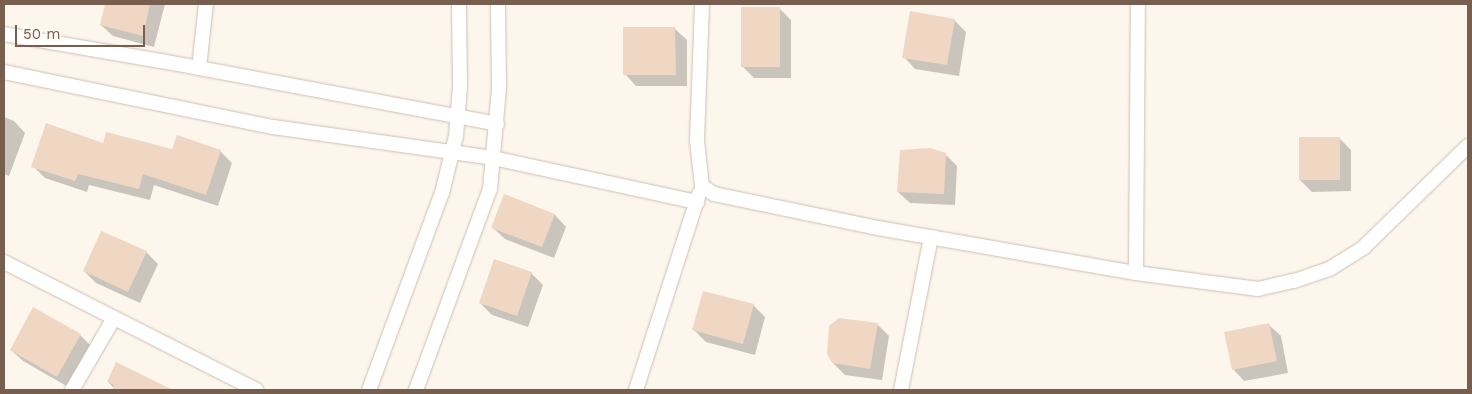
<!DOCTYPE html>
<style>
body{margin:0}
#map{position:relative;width:1472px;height:394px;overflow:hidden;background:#fcf6ec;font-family:"Work Sans",sans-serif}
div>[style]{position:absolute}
.shadow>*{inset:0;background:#0003}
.building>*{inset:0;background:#f0d7c4}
.roads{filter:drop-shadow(0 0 1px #cebeb1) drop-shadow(0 0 1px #cebeb1)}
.street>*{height:14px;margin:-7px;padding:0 7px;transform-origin:7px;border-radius:7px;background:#fff}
span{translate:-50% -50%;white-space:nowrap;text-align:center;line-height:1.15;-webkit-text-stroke:4px #fefaf2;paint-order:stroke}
.frame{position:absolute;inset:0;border:5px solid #775e4f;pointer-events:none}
.scale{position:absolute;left:15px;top:25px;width:130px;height:22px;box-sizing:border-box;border:2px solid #775e4f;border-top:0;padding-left:6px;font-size:15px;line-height:18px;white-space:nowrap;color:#775e4f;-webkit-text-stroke:4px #fefaf2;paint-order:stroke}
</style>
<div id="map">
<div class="shadow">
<div style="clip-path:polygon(106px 4px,165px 4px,154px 47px,113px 36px,101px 25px)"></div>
<div style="clip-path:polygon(780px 9px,791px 20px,791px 78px,754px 78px,742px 66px)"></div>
<div style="clip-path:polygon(954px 20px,966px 32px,959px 76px,915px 69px,904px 57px)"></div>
<div style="clip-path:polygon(675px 29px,687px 40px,687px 86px,636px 86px,625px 74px)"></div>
<div style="clip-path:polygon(4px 117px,14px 121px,25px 133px,9px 176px,4px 174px)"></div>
<div style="clip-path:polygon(1339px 138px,1351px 150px,1351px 191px,1312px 192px,1300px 180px)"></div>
<div style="clip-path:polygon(104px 144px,173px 151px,220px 151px,232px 163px,218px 206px,154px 185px,150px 200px,89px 185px,87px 192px,45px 178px,33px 166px)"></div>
<div style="clip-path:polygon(945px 154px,957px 166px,955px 205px,910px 203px,898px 192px)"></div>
<div style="clip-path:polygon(505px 196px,555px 215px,566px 227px,554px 258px,505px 239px,493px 228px)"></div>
<div style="clip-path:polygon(146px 252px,158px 264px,140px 303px,96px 283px,84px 271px)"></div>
<div style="clip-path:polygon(531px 273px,543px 285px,528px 327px,492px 315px,480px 303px)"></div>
<div style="clip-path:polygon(753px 305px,765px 317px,755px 355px,706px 342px,694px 330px)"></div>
<div style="clip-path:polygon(34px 309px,80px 335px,92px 347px,70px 388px,23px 361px,11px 350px)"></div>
<div style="clip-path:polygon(878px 325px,889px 336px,882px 380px,845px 375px,833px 363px)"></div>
<div style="clip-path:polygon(1269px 325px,1281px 336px,1288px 373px,1244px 381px,1233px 369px)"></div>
<div style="clip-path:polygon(117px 364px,170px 390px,113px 390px,114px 388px,108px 382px)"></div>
</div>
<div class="building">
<div style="clip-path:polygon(105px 4px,150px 4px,143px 36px,100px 25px)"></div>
<div style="clip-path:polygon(741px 7px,780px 7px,780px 67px,741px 67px)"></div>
<div style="clip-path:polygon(910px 11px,955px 19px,947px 65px,902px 58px)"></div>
<div style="clip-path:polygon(623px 27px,675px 27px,676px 75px,623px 75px)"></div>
<div style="clip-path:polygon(46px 123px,103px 143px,106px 132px,172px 149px,177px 135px,221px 150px,206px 195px,143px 174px,139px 189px,78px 174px,75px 181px,31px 167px)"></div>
<div style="clip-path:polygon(1299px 137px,1340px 137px,1340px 180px,1299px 180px)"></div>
<div style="clip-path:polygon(930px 148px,946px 153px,944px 194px,897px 192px,900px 150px)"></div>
<div style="clip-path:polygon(504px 194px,555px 214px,542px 247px,491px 228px)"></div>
<div style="clip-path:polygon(101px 231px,147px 251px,128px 292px,83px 271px)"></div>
<div style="clip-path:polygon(494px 259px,532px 272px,517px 316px,479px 303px)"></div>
<div style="clip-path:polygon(703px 291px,754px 304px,743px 344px,692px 330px)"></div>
<div style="clip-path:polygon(33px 307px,81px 334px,57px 377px,10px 350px)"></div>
<div style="clip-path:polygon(839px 318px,878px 323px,870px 369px,832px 363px,827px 354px,829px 326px)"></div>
<div style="clip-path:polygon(1269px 323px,1277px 361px,1232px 370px,1224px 332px)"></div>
<div style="clip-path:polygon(116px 362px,173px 390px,112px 390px,114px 385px,107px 382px)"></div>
</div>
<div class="roads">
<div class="street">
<div style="left:702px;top:4px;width:137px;rotate:92.1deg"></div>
<div style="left:697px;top:141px;width:45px;rotate:83.7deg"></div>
<div style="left:702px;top:186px;width:14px;rotate:34deg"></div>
<div style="left:714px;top:194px;width:167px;rotate:11.7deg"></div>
<div style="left:878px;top:228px;width:262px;rotate:9.9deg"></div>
<div style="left:1136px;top:273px;width:123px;rotate:7.5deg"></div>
<div style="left:1258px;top:289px;width:37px;rotate:-13deg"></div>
<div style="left:1294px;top:281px;width:39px;rotate:-19deg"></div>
<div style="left:1331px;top:268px;width:39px;rotate:-32deg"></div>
<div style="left:1364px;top:247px;width:145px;rotate:-44.2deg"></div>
<div style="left:4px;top:34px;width:159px;rotate:9.8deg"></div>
<div style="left:161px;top:61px;width:342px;rotate:10.6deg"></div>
<div style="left:199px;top:68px;width:64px;rotate:-83.8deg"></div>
<div style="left:4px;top:72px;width:275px;rotate:11.6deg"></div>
<div style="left:273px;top:127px;width:222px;rotate:8deg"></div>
<div style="left:493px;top:158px;width:209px;rotate:12.2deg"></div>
<div style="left:4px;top:262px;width:283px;rotate:26.9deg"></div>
<div style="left:1136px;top:273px;width:269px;rotate:-89.6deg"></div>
<div style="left:72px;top:390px;width:83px;rotate:-59.7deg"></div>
<div style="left:369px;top:390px;width:210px;rotate:-69.7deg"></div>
<div style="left:442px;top:193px;width:59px;rotate:-76.2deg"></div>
<div style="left:456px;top:136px;width:50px;rotate:-85.4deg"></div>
<div style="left:460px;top:86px;width:82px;rotate:-90.7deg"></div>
<div style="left:416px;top:390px;width:214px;rotate:-69.8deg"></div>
<div style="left:490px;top:189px;width:100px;rotate:-84.9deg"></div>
<div style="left:499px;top:89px;width:85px;rotate:-90.7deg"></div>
<div style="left:636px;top:390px;width:206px;rotate:-72.2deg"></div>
<div style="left:901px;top:390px;width:156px;rotate:-78.9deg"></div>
</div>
</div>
<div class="frame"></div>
<div class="scale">50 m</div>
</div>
